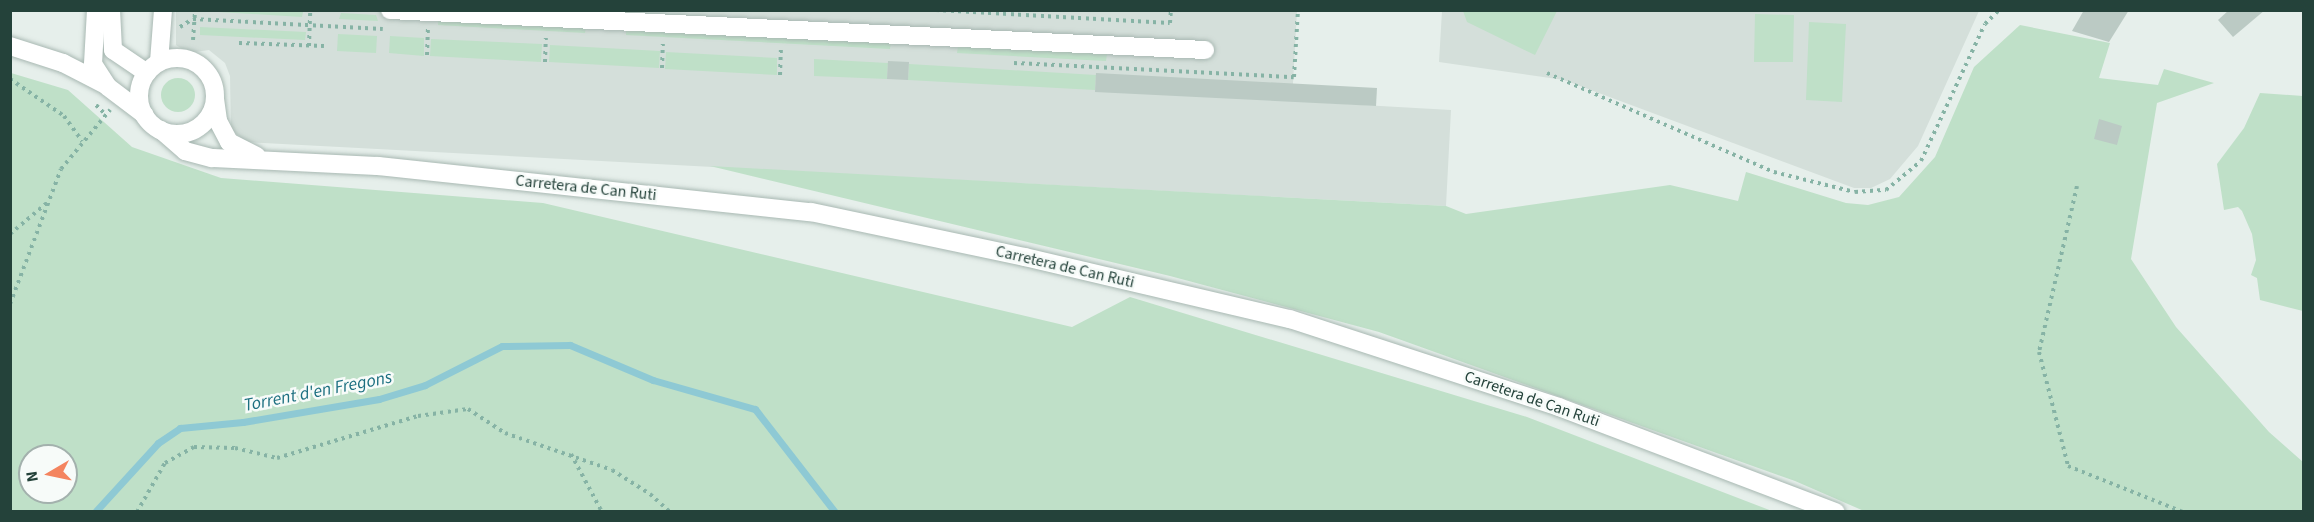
<!DOCTYPE html>
<style>
body{margin:0}
#map{position:relative;width:2314px;height:522px;overflow:hidden;background:#e6efeb;font-family:"Source Sans 3",sans-serif}
div>[style]{position:absolute}
.built>*{inset:0;background:#d4dfda}
.green>*{inset:0;background:#bfe0c8}
.round{border-radius:50%}
.stream>*{height:7px;margin:-3.5px;padding:0 3.5px;transform-origin:3.5px;border-radius:3.5px;background:#8ec9d4}
.building>*{inset:0;background:#bbcac4}
.path>*{height:4px;margin-top:-2px;transform-origin:0;background:repeating-linear-gradient(90deg,#86b3a5 0 3px,transparent 0 7.5px)}
.roads{filter:drop-shadow(0 0 2px #a8b8b2) drop-shadow(0 0 2px #a8b8b2)}
.minor>*{height:18px;margin:-9px;padding:0 9px;transform-origin:9px;border-radius:9px;background:#fff}
.minor>.ring{margin:-9px;padding:0;box-sizing:content-box;background:none;border:18px solid #fff;border-radius:50%}
span{translate:-50% -50%;white-space:nowrap;text-align:center;line-height:1.15;-webkit-text-stroke:5px #f7fbf9;paint-order:stroke}
.street-label{font-size:16px;color:#24423a}
.water-label{font-size:18px;color:#1c6f80;font-style:italic}
.frame{position:absolute;inset:0;border:12px solid #24423a;pointer-events:none}
.north{position:absolute;left:18px;top:444px;width:60px;height:60px;box-sizing:border-box;background:#f7fbf9;border:2px solid #a3b1ad;border-radius:50%;rotate:261deg;font-size:16px;font-weight:700;line-height:24px;text-align:center;color:#24423a}
.north::after{content:'';display:block;margin:auto;width:21px;height:27px;background:#f4845f;clip-path:polygon(50% 0,100% 100%,50% 72%,0 100%)}
</style>
<div id="map">
<div class="built">
<div style="clip-path:polygon(176px 10px,1297px 11px,1292px 101px,1451px 110px,1446px 206px,246px 142px,231px 129px,230px 76px,225px 63px,209px 50px,188px 53px,176px 45px)"></div>
<div style="clip-path:polygon(1442px 11px,1979px 11px,1918px 146px,1890px 179px,1871px 188px,1854px 188px,1564px 80px,1439px 62px)"></div>
</div>
<div class="green">
<div style="clip-path:polygon(202px 11px,283px 10px,303px 12px,302px 17px)"></div>
<div style="clip-path:polygon(1463px 11px,1463px 10px,1557px 11px,1535px 55px,1467px 22px)"></div>
<div style="clip-path:polygon(341px 13px,376px 15px,378px 21px,339px 19px)"></div>
<div style="clip-path:polygon(1755px 14px,1794px 15px,1793px 62px,1754px 62px)"></div>
<div style="clip-path:polygon(438px 19px,586px 27px,585px 33px,438px 25px)"></div>
<div style="clip-path:polygon(1809px 22px,1846px 24px,1842px 102px,1806px 100px)"></div>
<div style="clip-path:polygon(2020px 25px,2110px 43px,2099px 78px,2158px 85px,2164px 69px,2214px 83px,2157px 103px,2131px 259px,2176px 327px,2269px 432px,2303px 462px,2303px 511px,1864px 511px,1795px 481px,1379px 332px,1170px 276px,710px 166px,1446px 206px,1466px 214px,1670px 185px,1738px 201px,1746px 172px,1846px 203px,1868px 205px,1899px 197px,1935px 157px,1974px 67px)"></div>
<div style="clip-path:polygon(200px 27px,306px 32px,305px 40px,200px 35px)"></div>
<div style="clip-path:polygon(626px 29px,891px 42px,890px 49px,626px 35px)"></div>
<div style="clip-path:polygon(338px 34px,377px 36px,376px 53px,337px 51px)"></div>
<div style="clip-path:polygon(390px 36px,424px 38px,424px 56px,389px 53px)"></div>
<div style="clip-path:polygon(431px 39px,542px 44px,541px 62px,430px 56px)"></div>
<div style="clip-path:polygon(550px 45px,660px 51px,659px 68px,549px 62px)"></div>
<div style="clip-path:polygon(958px 46px,1107px 54px,1106px 61px,957px 53px)"></div>
<div style="clip-path:polygon(666px 52px,777px 58px,777px 75px,665px 69px)"></div>
<div style="clip-path:polygon(814px 59px,888px 63px,887px 79px,814px 76px)"></div>
<div style="clip-path:polygon(909px 64px,1096px 75px,1095px 90px,908px 80px)"></div>
<div style="clip-path:polygon(evenodd,11px 73px,68px 90px,132px 147px,221px 178px,543px 203px,1072px 327px,1130px 297px,1527px 417px,1772px 511px,11px 511px,11px 73px,30px 456px,66px 456px,66px 492px,30px 492px,30px 456px)"></div>
<div class="round" style="left:161px;top:78px;width:34px;height:34px"></div>
<div style="clip-path:polygon(2260px 93px,2303px 96px,2303px 311px,2260px 300px,2257px 278px,2251px 275px,2256px 260px,2252px 234px,2242px 211px,2238px 207px,2224px 210px,2217px 164px,2244px 128px)"></div>
</div>
<div class="stream">
<div style="left:95px;top:512px;width:93px;rotate:-47.6deg"></div>
<div style="left:158px;top:443px;width:27px;rotate:-34deg"></div>
<div style="left:180px;top:428px;width:63px;rotate:-5.4deg"></div>
<div style="left:243px;top:422px;width:138px;rotate:-9.6deg"></div>
<div style="left:379px;top:399px;width:48px;rotate:-16.9deg"></div>
<div style="left:425px;top:385px;width:86px;rotate:-26.9deg"></div>
<div style="left:502px;top:346px;width:68px;rotate:-0.8deg"></div>
<div style="left:570px;top:345px;width:90px;rotate:22.9deg"></div>
<div style="left:653px;top:380px;width:106px;rotate:15.9deg"></div>
<div style="left:755px;top:409px;width:130px;rotate:52.2deg"></div>
</div>
<div class="building">
<div style="clip-path:polygon(2084px 10px,2129px 10px,2109px 42px,2072px 31px)"></div>
<div style="clip-path:polygon(2229px 10px,2265px 10px,2233px 37px,2218px 20px)"></div>
<div style="clip-path:polygon(888px 61px,909px 62px,908px 80px,887px 79px)"></div>
<div style="clip-path:polygon(1096px 73px,1377px 88px,1376px 106px,1095px 92px)"></div>
<div style="clip-path:polygon(2099px 119px,2122px 126px,2117px 145px,2094px 139px)"></div>
</div>
<div class="path">
<div style="left:936px;top:10px;width:234px;rotate:3.2deg"></div>
<div style="left:1170px;top:23px;width:13px;rotate:-86deg"></div>
<div style="left:180px;top:27px;width:15px;rotate:-32deg"></div>
<div style="left:193px;top:19px;width:190px;rotate:3deg"></div>
<div style="left:193px;top:40px;width:30px;rotate:-86deg"></div>
<div style="left:239px;top:43px;width:85px;rotate:2deg"></div>
<div style="left:309px;top:46px;width:36px;rotate:-88deg"></div>
<div style="left:427px;top:55px;width:26px;rotate:-88deg"></div>
<div style="left:545px;top:62px;width:24px;rotate:-88deg"></div>
<div style="left:1014px;top:63px;width:280px;rotate:2.9deg"></div>
<div style="left:1294px;top:77px;width:67px;rotate:-86.6deg"></div>
<div style="left:662px;top:68px;width:24px;rotate:-88deg"></div>
<div style="left:1547px;top:73px;width:248px;rotate:23.6deg"></div>
<div style="left:1774px;top:172px;width:83px;rotate:13.9deg"></div>
<div style="left:1855px;top:192px;width:31px;rotate:-4deg"></div>
<div style="left:1886px;top:190px;width:45px;rotate:-39.6deg"></div>
<div style="left:1921px;top:161px;width:151px;rotate:-65deg"></div>
<div style="left:1985px;top:24px;width:20px;rotate:-45deg"></div>
<div style="left:780px;top:75px;width:25px;rotate:-88deg"></div>
<div style="left:10px;top:79px;width:65px;rotate:34.4deg"></div>
<div style="left:64px;top:116px;width:31px;rotate:54deg"></div>
<div style="left:96px;top:105px;width:14px;rotate:45deg"></div>
<div style="left:2077px;top:186px;width:170px;rotate:102.9deg"></div>
<div style="left:2039px;top:352px;width:118px;rotate:75.7deg"></div>
<div style="left:2068px;top:466px;width:124px;rotate:21.8deg"></div>
<div style="left:10px;top:234px;width:50px;rotate:-40.1deg"></div>
<div style="left:10px;top:304px;width:144px;rotate:-69.3deg"></div>
<div style="left:61px;top:169px;width:77px;rotate:-50.3deg"></div>
<div style="left:571px;top:454px;width:66px;rotate:61.9deg"></div>
<div style="left:137px;top:512px;width:56px;rotate:-60.3deg"></div>
<div style="left:165px;top:463px;width:33px;rotate:-29deg"></div>
<div style="left:194px;top:447px;width:41px;rotate:1.4deg"></div>
<div style="left:235px;top:448px;width:43px;rotate:13.4deg"></div>
<div style="left:277px;top:458px;width:147px;rotate:-16.6deg"></div>
<div style="left:418px;top:416px;width:50px;rotate:-8deg"></div>
<div style="left:468px;top:409px;width:44px;rotate:33deg"></div>
<div style="left:505px;top:433px;width:113px;rotate:19.1deg"></div>
<div style="left:612px;top:470px;width:45px;rotate:32.3deg"></div>
<div style="left:650px;top:494px;width:27px;rotate:42deg"></div>
</div>
<div class="roads">
<div class="minor">
<div style="left:96px;top:10px;width:54px;rotate:93.2deg"></div>
<div style="left:93px;top:64px;width:27px;rotate:57deg"></div>
<div style="left:108px;top:87px;width:46px;rotate:37.1deg"></div>
<div style="left:111px;top:10px;width:40px;rotate:87.1deg"></div>
<div style="left:113px;top:50px;width:41px;rotate:34.1deg"></div>
<div style="left:390px;top:10px;width:816px;rotate:2.81deg"></div>
<div style="left:10px;top:46px;width:56px;rotate:17.8deg"></div>
<div style="left:63px;top:63px;width:48px;rotate:27.1deg"></div>
<div class="ring" style="left:139px;top:58px;width:58px;height:58px"></div>
<div style="left:159px;top:62px;width:52px;rotate:-85.6deg"></div>
<div style="left:215px;top:99px;width:22px;rotate:82deg"></div>
<div style="left:218px;top:121px;width:24px;rotate:62deg"></div>
<div style="left:229px;top:142px;width:31px;rotate:27deg"></div>
<div style="left:161px;top:130px;width:32px;rotate:41deg"></div>
<div style="left:185px;top:151px;width:28px;rotate:15deg"></div>
<div style="left:212px;top:158px;width:166px;rotate:2.8deg"></div>
<div style="left:378px;top:166px;width:435px;rotate:6.1deg"></div>
<div style="left:811px;top:212px;width:219px;rotate:11.9deg"></div>
<div style="left:1025px;top:257px;width:272px;rotate:13.2deg"></div>
<div style="left:1290px;top:319px;width:283px;rotate:18.1deg"></div>
<div style="left:1559px;top:407px;width:296px;rotate:20.8deg"></div>
</div>
</div>
<div class="street-label">
<span style="left:586px;top:188px;rotate:6deg">Carretera de Can Ruti</span>
<span style="left:1065px;top:267px;rotate:13deg">Carretera de Can Ruti</span>
<span style="left:1532px;top:399px;rotate:19deg">Carretera de Can Ruti</span>
</div>
<div class="water-label">
<span style="left:318px;top:392px;rotate:-11deg">Torrent d'en Fregons</span>
</div>
<div class="frame"></div>
<div class="north">N</div>
</div>
